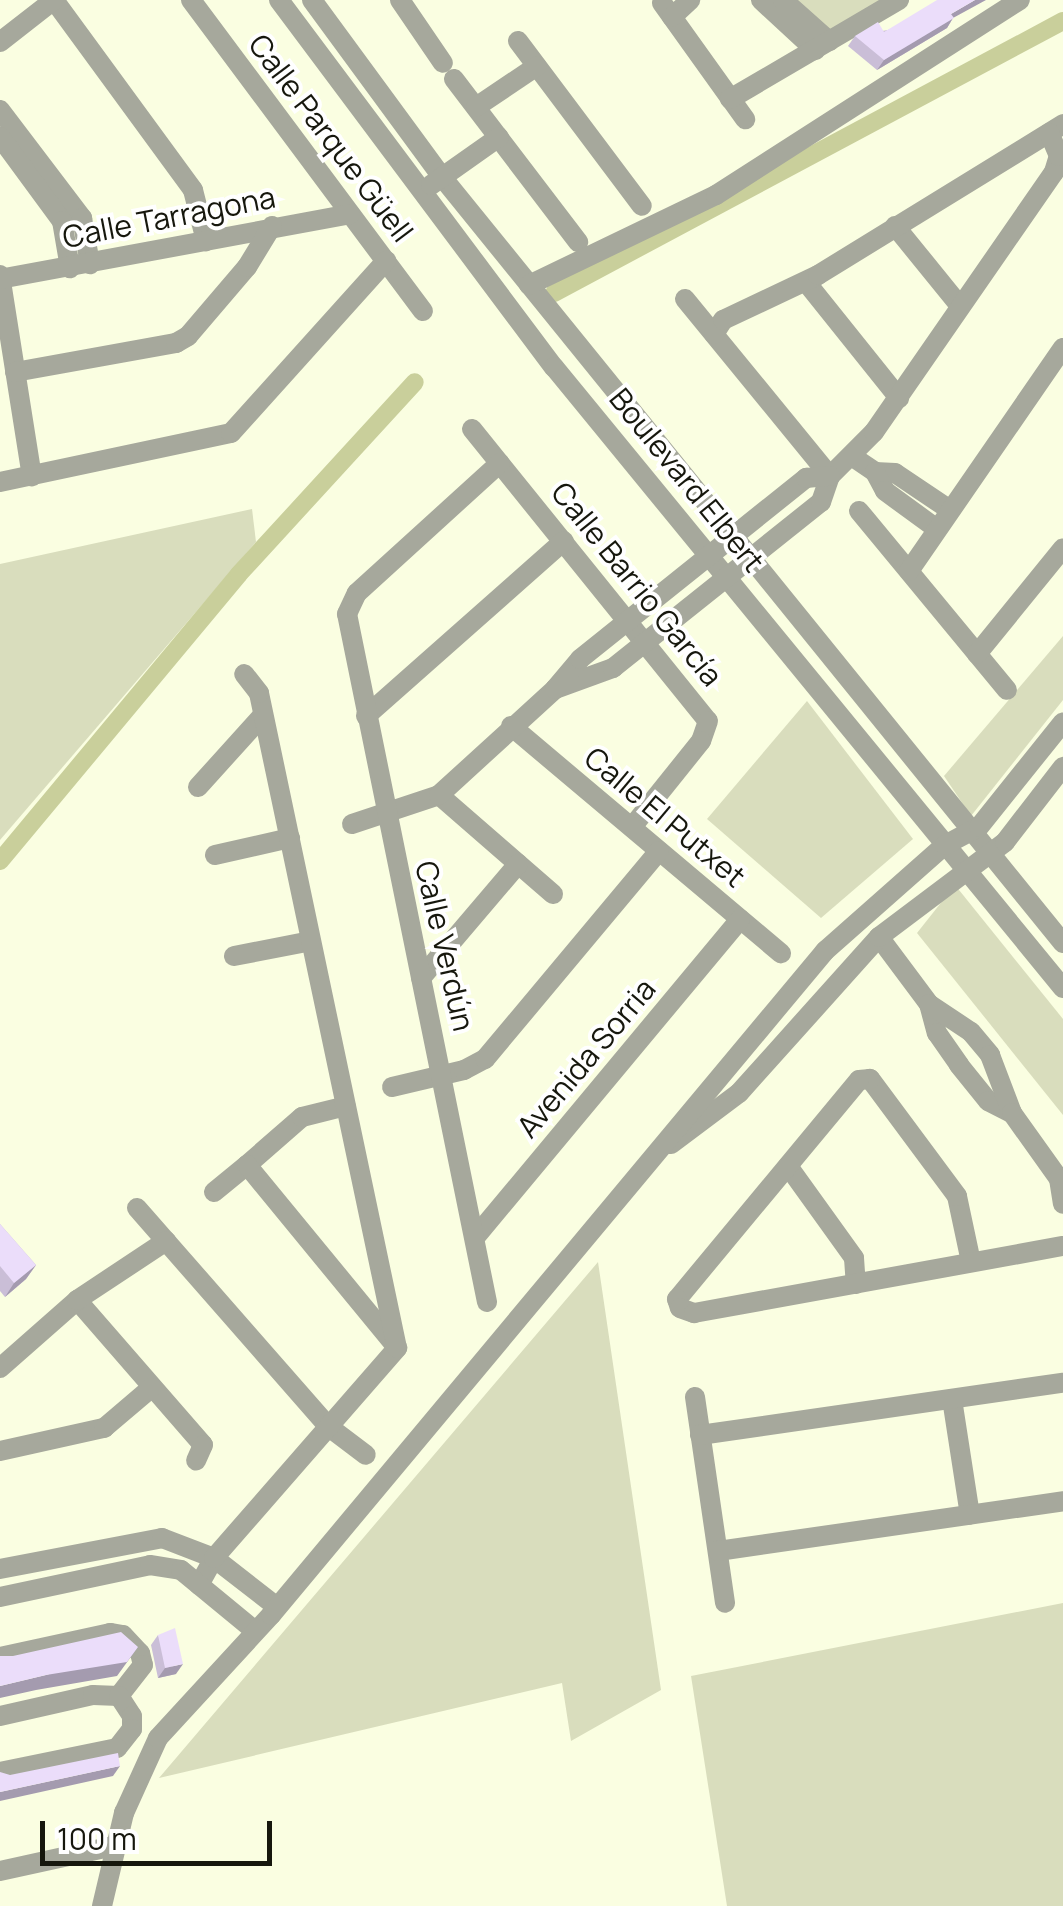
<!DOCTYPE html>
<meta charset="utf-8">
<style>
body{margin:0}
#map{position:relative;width:1063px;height:1906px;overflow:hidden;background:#fafee1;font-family:Manrope,sans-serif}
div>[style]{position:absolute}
.green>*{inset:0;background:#d9ddbd}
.canal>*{height:18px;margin:-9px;padding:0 9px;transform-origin:9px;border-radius:9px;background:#c9cf9b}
.minor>*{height:20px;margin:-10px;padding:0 10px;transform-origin:10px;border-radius:10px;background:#a6a89c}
.wall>*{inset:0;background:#cabed7}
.shaded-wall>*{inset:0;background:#a49baf}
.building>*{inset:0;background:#ebddfa}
span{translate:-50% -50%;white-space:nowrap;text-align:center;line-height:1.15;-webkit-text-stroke:8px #fff;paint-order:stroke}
.street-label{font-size:30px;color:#16170d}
.scale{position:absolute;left:40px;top:1821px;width:232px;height:45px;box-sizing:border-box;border:5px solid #16170d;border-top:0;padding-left:12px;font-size:30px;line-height:35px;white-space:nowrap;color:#16170d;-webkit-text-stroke:8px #fff;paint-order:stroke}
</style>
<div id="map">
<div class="green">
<div style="clip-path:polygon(792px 0,889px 0,832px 37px)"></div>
<div style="clip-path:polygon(252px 509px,256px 542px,0 840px,0 564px)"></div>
<div style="clip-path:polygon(1063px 636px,1063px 700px,971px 816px,944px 776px)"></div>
<div style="clip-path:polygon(807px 701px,913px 839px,821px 918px,707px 819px)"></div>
<div style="clip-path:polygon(955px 885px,1063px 1019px,1063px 1115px,917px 933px)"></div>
<div style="clip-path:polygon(598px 1262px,661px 1690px,571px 1741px,562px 1683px,159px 1778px)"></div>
<div style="clip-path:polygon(1063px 1603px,1063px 1906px,727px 1906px,691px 1676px)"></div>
</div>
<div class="canal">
<div style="left:554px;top:293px;width:577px;rotate:-28.12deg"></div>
<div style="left:0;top:861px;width:373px;rotate:-50.2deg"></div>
<div style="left:239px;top:574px;width:260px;rotate:-47.5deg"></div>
</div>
<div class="minor">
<div style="left:54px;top:0;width:235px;rotate:53.8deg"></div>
<div style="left:193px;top:190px;width:53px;rotate:75.7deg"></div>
<div style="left:191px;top:0;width:388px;rotate:53.3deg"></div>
<div style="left:279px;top:0;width:459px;rotate:53.2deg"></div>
<div style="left:554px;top:367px;width:803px;rotate:50.66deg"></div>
<div style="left:312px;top:0;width:220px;rotate:53.7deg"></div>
<div style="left:442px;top:177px;width:986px;rotate:50.97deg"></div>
<div style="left:400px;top:0;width:76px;rotate:55.7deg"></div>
<div style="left:761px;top:0;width:74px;rotate:42.8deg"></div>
<div style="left:783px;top:0;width:62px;rotate:41.7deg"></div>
<div style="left:662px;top:3px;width:143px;rotate:54.4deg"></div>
<div style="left:672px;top:17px;width:25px;rotate:-43deg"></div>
<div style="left:518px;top:41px;width:206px;rotate:53.1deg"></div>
<div style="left:0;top:42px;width:68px;rotate:-37.9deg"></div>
<div style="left:454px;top:79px;width:205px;rotate:52.7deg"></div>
<div style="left:730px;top:99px;width:196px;rotate:-30.4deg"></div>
<div style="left:476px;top:107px;width:73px;rotate:-33.9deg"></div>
<div style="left:0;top:110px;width:136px;rotate:52.8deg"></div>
<div style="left:82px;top:218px;width:47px;rotate:80.1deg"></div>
<div style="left:0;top:137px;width:104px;rotate:53.6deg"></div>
<div style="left:62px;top:221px;width:48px;rotate:80.3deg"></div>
<div style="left:431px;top:185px;width:83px;rotate:-35.2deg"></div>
<div style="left:895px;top:226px;width:103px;rotate:50.9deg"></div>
<div style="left:0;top:275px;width:204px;rotate:81deg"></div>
<div style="left:0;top:279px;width:356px;rotate:-10.5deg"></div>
<div style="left:806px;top:282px;width:149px;rotate:51.3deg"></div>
<div style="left:529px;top:285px;width:208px;rotate:-25.7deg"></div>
<div style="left:716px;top:195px;width:361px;rotate:-32.7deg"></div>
<div style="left:685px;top:299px;width:229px;rotate:50.7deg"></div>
<div style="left:714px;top:334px;width:17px;rotate:-57deg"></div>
<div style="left:723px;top:320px;width:105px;rotate:-25.3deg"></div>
<div style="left:818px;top:275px;width:288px;rotate:-31.6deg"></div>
<div style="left:15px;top:372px;width:164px;rotate:-10.2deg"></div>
<div style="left:176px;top:343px;width:14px;rotate:-30deg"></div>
<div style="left:188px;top:336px;width:91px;rotate:-49.5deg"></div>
<div style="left:247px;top:267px;width:48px;rotate:-58.6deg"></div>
<div style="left:472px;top:429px;width:375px;rotate:51.1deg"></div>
<div style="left:708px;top:721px;width:21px;rotate:109deg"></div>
<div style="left:701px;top:741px;width:110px;rotate:128.7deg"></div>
<div style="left:853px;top:457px;width:27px;rotate:34deg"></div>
<div style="left:875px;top:472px;width:20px;rotate:3deg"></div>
<div style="left:895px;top:473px;width:66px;rotate:33.9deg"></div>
<div style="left:875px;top:472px;width:21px;rotate:62deg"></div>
<div style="left:885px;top:491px;width:64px;rotate:36.2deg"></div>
<div style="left:0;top:482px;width:236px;rotate:-12deg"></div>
<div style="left:231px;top:433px;width:232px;rotate:-48deg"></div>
<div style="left:859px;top:511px;width:232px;rotate:50.4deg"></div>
<div style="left:909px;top:571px;width:271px;rotate:-55.4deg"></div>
<div style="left:977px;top:654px;width:136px;rotate:-50.9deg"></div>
<div style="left:555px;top:689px;width:62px;rotate:-19.9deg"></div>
<div style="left:613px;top:668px;width:266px;rotate:-38.6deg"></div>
<div style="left:821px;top:502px;width:28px;rotate:-71deg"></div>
<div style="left:830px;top:476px;width:62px;rotate:-45deg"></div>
<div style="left:874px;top:432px;width:316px;rotate:-55.3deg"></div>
<div style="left:1054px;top:172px;width:17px;rotate:-73deg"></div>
<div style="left:1059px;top:156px;width:25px;rotate:-113deg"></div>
<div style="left:366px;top:716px;width:264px;rotate:-41.5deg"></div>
<div style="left:511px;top:726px;width:353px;rotate:40.1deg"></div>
<div style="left:198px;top:787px;width:97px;rotate:-47.9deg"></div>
<div style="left:439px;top:795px;width:151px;rotate:41deg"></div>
<div style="left:352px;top:824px;width:92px;rotate:-18.4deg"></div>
<div style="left:439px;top:795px;width:157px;rotate:-42.4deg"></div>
<div style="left:555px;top:689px;width:39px;rotate:-50deg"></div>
<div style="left:580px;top:659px;width:290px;rotate:-38.7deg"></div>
<div style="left:806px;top:478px;width:24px;rotate:-5deg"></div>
<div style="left:215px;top:855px;width:77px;rotate:-12.8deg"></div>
<div style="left:879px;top:937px;width:84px;rotate:53.3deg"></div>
<div style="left:929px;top:1004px;width:30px;rotate:75deg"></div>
<div style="left:937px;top:1033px;width:39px;rotate:55deg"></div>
<div style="left:959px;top:1065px;width:46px;rotate:51.1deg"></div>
<div style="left:988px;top:1101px;width:27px;rotate:27deg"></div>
<div style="left:234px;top:956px;width:78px;rotate:-11deg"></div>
<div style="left:421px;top:978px;width:150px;rotate:-49.6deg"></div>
<div style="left:929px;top:1004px;width:50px;rotate:33.7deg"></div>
<div style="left:971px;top:1032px;width:30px;rotate:50deg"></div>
<div style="left:990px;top:1055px;width:62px;rotate:69.2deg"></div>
<div style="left:1012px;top:1113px;width:81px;rotate:54.5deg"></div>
<div style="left:1059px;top:1179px;width:25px;rotate:81deg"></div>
<div style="left:392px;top:1087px;width:74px;rotate:-13.3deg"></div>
<div style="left:464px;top:1070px;width:24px;rotate:-28deg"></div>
<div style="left:485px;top:1059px;width:271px;rotate:-50.1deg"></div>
<div style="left:671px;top:1144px;width:85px;rotate:-36.9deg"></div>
<div style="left:739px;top:1093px;width:210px;rotate:-48.1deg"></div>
<div style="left:879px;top:937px;width:158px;rotate:-37deg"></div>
<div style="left:1005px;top:842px;width:95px;rotate:-52.3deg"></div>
<div style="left:247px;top:1165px;width:73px;rotate:-41.1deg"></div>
<div style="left:302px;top:1117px;width:45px;rotate:-14deg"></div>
<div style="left:788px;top:1166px;width:113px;rotate:54.3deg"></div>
<div style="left:854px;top:1258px;width:26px;rotate:86deg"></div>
<div style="left:214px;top:1192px;width:43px;rotate:-39.3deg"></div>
<div style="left:247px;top:1165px;width:230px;rotate:50.6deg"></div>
<div style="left:137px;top:1208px;width:291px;rotate:48.8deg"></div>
<div style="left:329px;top:1427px;width:46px;rotate:37.1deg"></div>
<div style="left:477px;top:1235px;width:411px;rotate:-50.2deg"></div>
<div style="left:971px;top:1262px;width:67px;rotate:-102deg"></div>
<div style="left:957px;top:1196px;width:146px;rotate:-126.6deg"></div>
<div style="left:870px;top:1079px;width:11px;rotate:175deg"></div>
<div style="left:859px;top:1080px;width:285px;rotate:129.7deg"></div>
<div style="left:677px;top:1299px;width:9px;rotate:72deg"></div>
<div style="left:680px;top:1308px;width:15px;rotate:20deg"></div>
<div style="left:694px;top:1313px;width:375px;rotate:-10.3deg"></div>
<div style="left:77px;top:1300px;width:192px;rotate:49deg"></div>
<div style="left:203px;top:1445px;width:17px;rotate:114deg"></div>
<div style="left:487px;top:1302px;width:702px;rotate:-101.5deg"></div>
<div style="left:347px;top:614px;width:23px;rotate:-65deg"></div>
<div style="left:357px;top:593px;width:193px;rotate:-42.3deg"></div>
<div style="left:0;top:1368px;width:103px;rotate:-41.4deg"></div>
<div style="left:77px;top:1300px;width:107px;rotate:-33.5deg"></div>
<div style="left:695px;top:1397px;width:208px;rotate:81.7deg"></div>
<div style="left:952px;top:1399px;width:117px;rotate:81.2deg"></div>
<div style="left:700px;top:1435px;width:367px;rotate:-8.2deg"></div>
<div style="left:0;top:1451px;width:107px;rotate:-12.5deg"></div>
<div style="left:104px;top:1428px;width:62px;rotate:-40.4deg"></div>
<div style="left:718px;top:1551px;width:349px;rotate:-8.2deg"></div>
<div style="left:0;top:1569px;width:165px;rotate:-10.8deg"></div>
<div style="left:162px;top:1538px;width:56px;rotate:21deg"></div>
<div style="left:214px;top:1558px;width:80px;rotate:37.9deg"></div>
<div style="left:199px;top:1585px;width:31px;rotate:-61deg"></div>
<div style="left:214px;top:1558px;width:279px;rotate:-48.9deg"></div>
<div style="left:397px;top:1348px;width:669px;rotate:-101.9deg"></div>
<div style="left:259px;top:693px;width:24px;rotate:-128deg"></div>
<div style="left:0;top:1597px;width:153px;rotate:-12deg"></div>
<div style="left:150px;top:1565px;width:31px;rotate:9deg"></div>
<div style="left:181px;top:1570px;width:96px;rotate:39.5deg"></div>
<div style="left:0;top:1657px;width:113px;rotate:-12.3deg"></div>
<div style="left:110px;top:1633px;width:13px;rotate:9deg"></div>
<div style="left:123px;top:1635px;width:25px;rotate:47deg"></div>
<div style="left:140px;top:1653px;width:12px;rotate:76deg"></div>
<div style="left:143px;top:1665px;width:39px;rotate:128deg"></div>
<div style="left:0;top:1716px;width:95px;rotate:-12.7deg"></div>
<div style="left:93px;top:1695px;width:26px;rotate:2deg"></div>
<div style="left:119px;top:1696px;width:24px;rotate:57deg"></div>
<div style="left:132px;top:1716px;width:13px;rotate:90deg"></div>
<div style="left:132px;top:1729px;width:24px;rotate:128deg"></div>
<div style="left:117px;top:1748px;width:119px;rotate:168.4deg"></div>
<div style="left:0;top:1871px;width:117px;rotate:-12.4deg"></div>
<div style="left:102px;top:1906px;width:96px;rotate:-76.7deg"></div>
<div style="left:124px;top:1813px;width:82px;rotate:-65.6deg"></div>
<div style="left:158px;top:1738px;width:167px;rotate:-47.4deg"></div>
<div style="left:271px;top:1615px;width:865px;rotate:-50.16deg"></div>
<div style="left:825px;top:951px;width:160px;rotate:-41.5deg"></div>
<div style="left:945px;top:845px;width:38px;rotate:-28deg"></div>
<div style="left:979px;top:827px;width:134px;rotate:-51.3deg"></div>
</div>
<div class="wall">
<div style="clip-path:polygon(953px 18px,947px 28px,877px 70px,848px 46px,855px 36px)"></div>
<div style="clip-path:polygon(0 1224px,36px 1265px,26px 1279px,5px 1297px,0 1291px)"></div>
<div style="clip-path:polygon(158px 1635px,176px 1674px,158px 1678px,151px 1645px)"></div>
</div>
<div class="shaded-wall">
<div style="clip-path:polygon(975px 0,986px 0,953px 18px,947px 28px,877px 70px,884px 60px,951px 14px)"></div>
<div style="clip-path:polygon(36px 1265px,26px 1279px,5px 1297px,14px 1283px)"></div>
<div style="clip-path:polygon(138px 1647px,117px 1676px,36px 1690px,0 1698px,0 1686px,46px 1675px)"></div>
<div style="clip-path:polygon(183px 1664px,176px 1674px,158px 1678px,165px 1668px)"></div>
<div style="clip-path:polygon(120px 1766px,113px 1776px,0 1801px,0 1792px)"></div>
</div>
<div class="building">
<div style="clip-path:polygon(937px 0,975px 0,951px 14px,954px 18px,884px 60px,855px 36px,878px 22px,884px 32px)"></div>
<div style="clip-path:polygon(0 1224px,36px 1265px,14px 1283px,0 1266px)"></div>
<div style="clip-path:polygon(175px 1628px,183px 1664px,165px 1668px,158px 1635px)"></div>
<div style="clip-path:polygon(121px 1632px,138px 1647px,127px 1662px,46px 1675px,0 1686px,0 1656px,13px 1656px)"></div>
<div style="clip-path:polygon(118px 1753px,120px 1766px,0 1792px,0 1772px,10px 1775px)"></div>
</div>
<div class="street-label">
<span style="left:331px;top:138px;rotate:53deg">Calle Parque Güell</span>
<span style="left:169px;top:217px;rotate:-11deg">Calle Tarragona</span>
<span style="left:687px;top:480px;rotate:51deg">Boulevard Elbert</span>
<span style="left:637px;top:584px;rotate:51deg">Calle Barrio García</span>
<span style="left:665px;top:817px;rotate:40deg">Calle El Putxet</span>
<span style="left:445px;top:946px;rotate:77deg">Calle Verdún</span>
<span style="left:586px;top:1058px;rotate:-50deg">Avenida Sorria</span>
</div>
<div class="scale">100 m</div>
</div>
